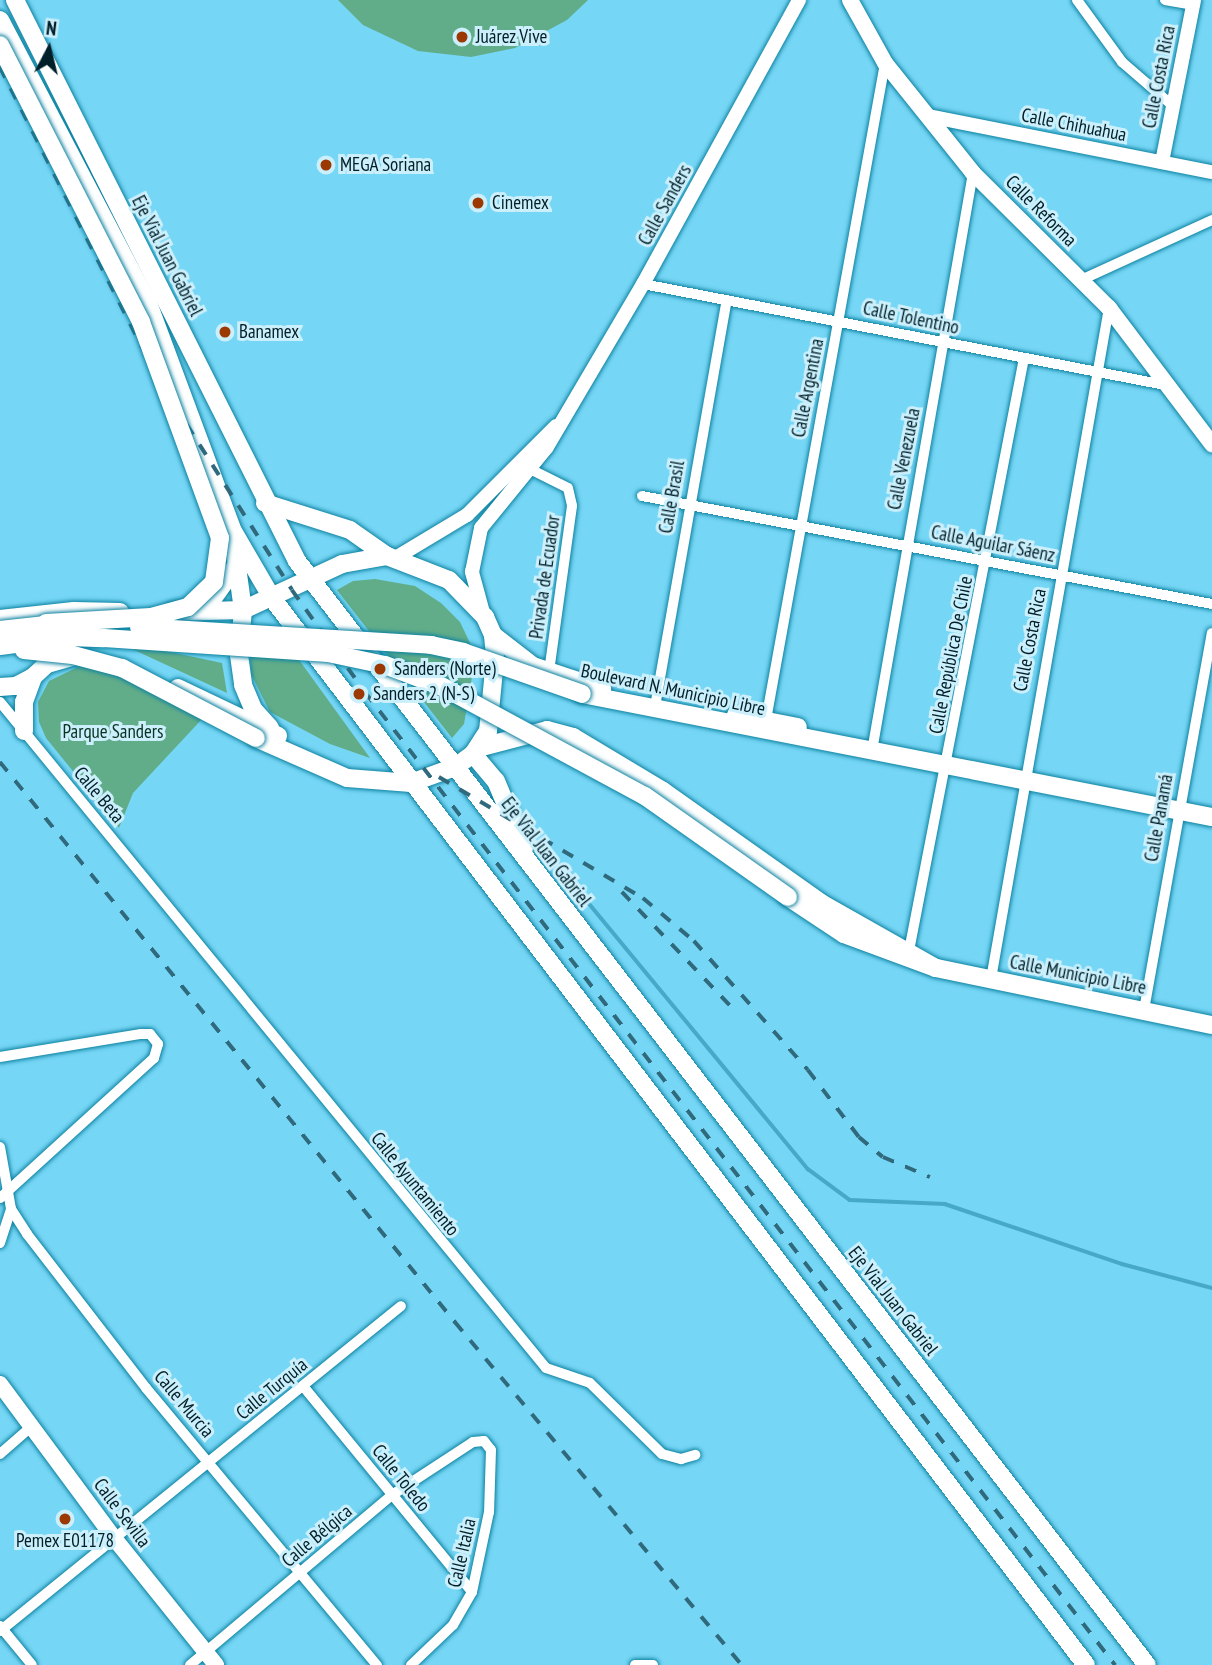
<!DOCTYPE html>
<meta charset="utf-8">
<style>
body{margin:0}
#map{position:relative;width:1212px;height:1665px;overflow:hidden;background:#76d6f6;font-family:"PT Sans Narrow",sans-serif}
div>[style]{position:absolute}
.green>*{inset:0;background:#62ad89}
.stream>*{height:3.5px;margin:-1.75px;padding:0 1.75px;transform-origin:1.75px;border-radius:1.75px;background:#47a9c8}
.roads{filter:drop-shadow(0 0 2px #0d82a0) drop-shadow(0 0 2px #0d82a0)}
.minor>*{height:10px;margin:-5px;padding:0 5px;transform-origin:5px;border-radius:5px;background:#fff}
.tertiary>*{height:14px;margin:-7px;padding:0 7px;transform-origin:7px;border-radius:7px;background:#fff}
.secondary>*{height:16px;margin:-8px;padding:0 8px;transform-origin:8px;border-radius:8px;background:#fff}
.primary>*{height:18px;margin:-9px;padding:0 9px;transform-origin:9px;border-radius:9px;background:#fff}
.rail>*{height:3.5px;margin-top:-1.75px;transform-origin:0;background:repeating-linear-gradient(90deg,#30697c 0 12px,transparent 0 24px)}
.bridges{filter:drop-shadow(0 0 2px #0d82a0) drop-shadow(0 0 2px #0d82a0)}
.primary-bridge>*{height:18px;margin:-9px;padding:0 9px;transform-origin:9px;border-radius:9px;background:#fff}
.dots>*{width:19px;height:19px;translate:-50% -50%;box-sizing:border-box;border:4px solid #cbeffb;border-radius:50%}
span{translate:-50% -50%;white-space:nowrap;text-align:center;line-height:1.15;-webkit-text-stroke:6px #cbeffb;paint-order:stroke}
.poi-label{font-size:19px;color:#001f29}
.left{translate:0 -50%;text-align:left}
.street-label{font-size:19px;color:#001f29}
.park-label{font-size:19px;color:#0b3121}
.north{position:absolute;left:14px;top:14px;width:70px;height:70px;-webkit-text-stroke:5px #cbeffb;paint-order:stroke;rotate:7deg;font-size:19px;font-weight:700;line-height:28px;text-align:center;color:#001f29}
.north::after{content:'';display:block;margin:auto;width:24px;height:32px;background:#001f29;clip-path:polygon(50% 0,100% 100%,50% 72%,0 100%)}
</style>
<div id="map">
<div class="green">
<div style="clip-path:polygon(338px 0,588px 0,567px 20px,515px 48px,471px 57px,418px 51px,363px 25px)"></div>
<div style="clip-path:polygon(375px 579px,415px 586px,441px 603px,460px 622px,470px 643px,474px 665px,464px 724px,452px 738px,337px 590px,353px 581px)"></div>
<div style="clip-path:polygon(133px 644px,222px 663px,227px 693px,132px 649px)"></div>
<div style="clip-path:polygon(250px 655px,297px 657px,370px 758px,330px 744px,270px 712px,251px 674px)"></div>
<div style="clip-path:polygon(80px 666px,117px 672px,203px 718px,133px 793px,119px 828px,46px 738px,39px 722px,38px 702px,49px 681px)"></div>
</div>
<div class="stream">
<div style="left:569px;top:879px;width:376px;rotate:50.5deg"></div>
<div style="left:808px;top:1169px;width:52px;rotate:36.4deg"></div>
<div style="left:850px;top:1200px;width:95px;rotate:2.4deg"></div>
<div style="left:945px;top:1204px;width:187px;rotate:18.7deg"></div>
<div style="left:1122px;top:1264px;width:93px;rotate:14.9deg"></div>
</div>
<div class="roads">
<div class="minor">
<div style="left:1077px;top:0;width:77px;rotate:54deg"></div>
<div style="left:1122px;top:62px;width:67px;rotate:40.8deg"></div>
<div style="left:1165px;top:0;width:28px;rotate:10deg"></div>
<div style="left:1081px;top:280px;width:144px;rotate:-24.6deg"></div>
<div style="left:643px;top:284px;width:537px;rotate:10.95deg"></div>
<div style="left:530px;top:469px;width:42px;rotate:26.6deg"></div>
<div style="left:568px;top:488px;width:18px;rotate:77deg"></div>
<div style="left:572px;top:506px;width:168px;rotate:97.9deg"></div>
<div style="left:642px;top:496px;width:580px;rotate:10.73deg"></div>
<div style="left:656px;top:701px;width:407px;rotate:-80deg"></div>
<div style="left:0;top:702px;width:861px;rotate:50.65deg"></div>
<div style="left:546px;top:1368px;width:46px;rotate:18.8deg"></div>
<div style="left:590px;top:1383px;width:101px;rotate:44.6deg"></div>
<div style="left:662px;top:1454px;width:20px;rotate:15deg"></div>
<div style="left:681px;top:1459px;width:15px;rotate:-16deg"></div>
<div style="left:766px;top:720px;width:668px;rotate:-79.73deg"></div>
<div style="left:872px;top:751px;width:587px;rotate:-80.09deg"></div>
<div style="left:908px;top:956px;width:609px;rotate:-79.02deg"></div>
<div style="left:991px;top:979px;width:681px;rotate:-80.03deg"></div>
<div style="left:1144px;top:1010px;width:383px;rotate:-79.8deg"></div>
<div style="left:0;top:1057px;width:143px;rotate:-9.3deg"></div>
<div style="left:141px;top:1034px;width:9px"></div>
<div style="left:150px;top:1034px;width:13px;rotate:51deg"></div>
<div style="left:158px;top:1044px;width:15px;rotate:106deg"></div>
<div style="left:154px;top:1058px;width:208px;rotate:137.7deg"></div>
<div style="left:0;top:1147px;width:63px;rotate:79.9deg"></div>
<div style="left:11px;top:1209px;width:30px;rotate:57deg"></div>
<div style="left:27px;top:1234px;width:195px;rotate:52.3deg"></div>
<div style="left:146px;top:1388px;width:361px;rotate:50.2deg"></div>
<div style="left:0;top:1243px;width:36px;rotate:-72deg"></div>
<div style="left:303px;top:1386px;width:266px;rotate:50.6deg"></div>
<div style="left:0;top:1454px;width:41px;rotate:-41.1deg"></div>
<div style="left:0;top:1626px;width:50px;rotate:50.6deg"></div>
<div style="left:0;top:1631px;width:516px;rotate:-39.02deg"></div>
<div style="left:190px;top:1665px;width:264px;rotate:-40.1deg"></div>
<div style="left:392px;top:1495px;width:97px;rotate:-33.2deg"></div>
<div style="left:473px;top:1442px;width:11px;rotate:-5deg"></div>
<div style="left:484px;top:1441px;width:11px;rotate:52deg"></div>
<div style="left:491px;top:1450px;width:62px;rotate:91.8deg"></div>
<div style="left:489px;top:1512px;width:82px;rotate:102deg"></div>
<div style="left:472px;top:1592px;width:38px;rotate:120deg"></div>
<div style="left:453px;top:1625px;width:58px;rotate:136.4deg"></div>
<div style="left:635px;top:1665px;width:18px"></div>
</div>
<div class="tertiary">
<div style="left:928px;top:116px;width:289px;rotate:11.2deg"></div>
<div style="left:1162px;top:162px;width:165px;rotate:-78.8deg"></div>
<div style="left:397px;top:557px;width:82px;rotate:-31deg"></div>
<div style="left:467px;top:515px;width:126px;rotate:-45deg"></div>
<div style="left:484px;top:616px;width:46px;rotate:-105.3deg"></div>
<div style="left:472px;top:572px;width:45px;rotate:-78.4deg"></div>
<div style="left:481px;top:528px;width:104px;rotate:-50.8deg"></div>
<div style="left:547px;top:447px;width:189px;rotate:-59.5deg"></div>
<div style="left:643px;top:284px;width:324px;rotate:-61.2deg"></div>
</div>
<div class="secondary">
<div style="left:850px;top:0;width:72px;rotate:60.9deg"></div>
<div style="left:885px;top:63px;width:141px;rotate:51.3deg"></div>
<div style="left:973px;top:173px;width:192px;rotate:44.8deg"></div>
<div style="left:1109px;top:308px;width:171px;rotate:52.9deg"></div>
<div style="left:0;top:1384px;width:192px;rotate:53.5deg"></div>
<div style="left:114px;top:1538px;width:163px;rotate:51.2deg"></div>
</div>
<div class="primary">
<div style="left:15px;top:0;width:628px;rotate:63.31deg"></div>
<div style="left:297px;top:561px;width:1393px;rotate:52.41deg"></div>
<div style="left:0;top:20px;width:319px;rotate:62.4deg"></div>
<div style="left:148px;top:303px;width:243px;rotate:69.6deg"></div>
<div style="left:233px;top:531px;width:78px;rotate:59.8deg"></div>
<div style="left:272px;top:598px;width:1342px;rotate:52.66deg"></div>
<div style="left:265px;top:503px;width:89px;rotate:17.6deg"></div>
<div style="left:350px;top:530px;width:45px;rotate:35.1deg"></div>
<div style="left:233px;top:538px;width:73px;rotate:82.1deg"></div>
<div style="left:243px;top:610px;width:45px;rotate:95.1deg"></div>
<div style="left:239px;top:655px;width:30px;rotate:82deg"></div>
<div style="left:243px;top:685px;width:26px;rotate:67deg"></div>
<div style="left:253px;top:709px;width:25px;rotate:48deg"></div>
<div style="left:204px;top:611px;width:55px;rotate:-54.6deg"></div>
<div style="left:173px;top:612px;width:70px;rotate:-1.6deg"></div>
<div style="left:243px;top:610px;width:109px;rotate:-24.9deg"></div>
<div style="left:342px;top:564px;width:46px;rotate:-10.1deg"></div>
<div style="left:387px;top:556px;width:66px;rotate:21.2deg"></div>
<div style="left:449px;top:580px;width:52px;rotate:45.8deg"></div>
<div style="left:485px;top:617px;width:20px;rotate:66deg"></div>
<div style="left:493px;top:635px;width:25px;rotate:85deg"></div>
<div style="left:495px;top:660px;width:71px;rotate:95.6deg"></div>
<div style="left:488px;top:731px;width:27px;rotate:123deg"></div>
<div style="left:473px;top:754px;width:22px;rotate:144deg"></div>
<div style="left:455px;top:767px;width:47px;rotate:160deg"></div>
<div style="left:411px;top:783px;width:64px;rotate:-175.5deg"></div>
<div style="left:347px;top:778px;width:99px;rotate:-156.3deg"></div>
<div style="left:0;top:619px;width:74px;rotate:-6.2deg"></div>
<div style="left:74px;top:611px;width:46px;rotate:1.2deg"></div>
<div style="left:493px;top:635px;width:51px;rotate:37.8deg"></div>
<div style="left:533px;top:666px;width:73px;rotate:18.4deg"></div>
<div style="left:0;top:687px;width:16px;rotate:-4deg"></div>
<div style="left:16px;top:686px;width:19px;rotate:-28deg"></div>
<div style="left:178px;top:688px;width:111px;rotate:25.6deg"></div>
<div style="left:582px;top:694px;width:642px;rotate:11.05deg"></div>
<div style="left:736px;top:715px;width:63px;rotate:11deg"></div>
<div style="left:24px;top:731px;width:29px;rotate:-90deg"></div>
<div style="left:24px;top:702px;width:27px;rotate:-70deg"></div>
<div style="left:33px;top:677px;width:19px;rotate:-43deg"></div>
<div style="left:47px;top:664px;width:29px;rotate:-16deg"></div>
<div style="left:478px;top:748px;width:71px;rotate:-14.6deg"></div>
<div style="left:547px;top:730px;width:27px;rotate:15deg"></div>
<div style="left:573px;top:737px;width:105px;rotate:31deg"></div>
<div style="left:663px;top:791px;width:194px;rotate:35.3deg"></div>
<div style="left:821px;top:903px;width:132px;rotate:29.5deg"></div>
<div style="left:473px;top:754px;width:35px;rotate:50deg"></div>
<div style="left:496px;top:781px;width:73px;rotate:67.3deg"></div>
<div style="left:788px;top:897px;width:67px;rotate:33.5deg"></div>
<div style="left:844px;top:934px;width:98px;rotate:20.3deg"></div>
<div style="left:936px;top:968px;width:282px;rotate:11.7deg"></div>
</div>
</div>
<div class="rail">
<div style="left:0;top:67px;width:356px;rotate:63.1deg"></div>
<div style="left:161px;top:384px;width:244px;rotate:57.5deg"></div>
<div style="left:292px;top:590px;width:125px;rotate:54.4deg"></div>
<div style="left:365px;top:692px;width:1229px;rotate:52.37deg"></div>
<div style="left:0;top:762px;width:722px;rotate:50.91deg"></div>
<div style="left:455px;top:1322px;width:447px;rotate:50.1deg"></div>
<div style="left:439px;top:777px;width:237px;rotate:30.7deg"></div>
<div style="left:643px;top:898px;width:67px;rotate:40.1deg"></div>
<div style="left:694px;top:941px;width:172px;rotate:48.5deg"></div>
<div style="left:808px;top:1070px;width:84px;rotate:52.7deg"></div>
<div style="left:859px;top:1137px;width:31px;rotate:40deg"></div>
<div style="left:883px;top:1157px;width:51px;rotate:23.1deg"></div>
<div style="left:622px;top:892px;width:168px;rotate:46.4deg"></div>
</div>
<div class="bridges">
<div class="primary-bridge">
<div style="left:0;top:45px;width:311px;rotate:63deg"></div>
<div style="left:141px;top:322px;width:230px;rotate:69.9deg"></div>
<div style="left:220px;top:538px;width:44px;rotate:97.8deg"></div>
<div style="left:214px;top:582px;width:36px;rotate:136deg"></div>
<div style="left:188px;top:607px;width:38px;rotate:165deg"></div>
<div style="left:151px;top:617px;width:105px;rotate:176.7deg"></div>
<div style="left:139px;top:627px;width:293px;rotate:3.5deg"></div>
<div style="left:431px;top:645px;width:33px;rotate:12deg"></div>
<div style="left:463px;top:652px;width:126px;rotate:19.4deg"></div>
<div style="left:0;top:630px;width:55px;rotate:-6.2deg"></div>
<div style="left:0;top:646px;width:69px;rotate:-7.5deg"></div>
<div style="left:68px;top:637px;width:36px;rotate:2deg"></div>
<div style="left:104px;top:638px;width:225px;rotate:3.8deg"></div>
<div style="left:328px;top:653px;width:58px;rotate:11.9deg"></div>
<div style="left:385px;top:665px;width:62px;rotate:20.8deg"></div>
<div style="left:443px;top:687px;width:230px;rotate:28.4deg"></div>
<div style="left:645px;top:796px;width:175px;rotate:35.2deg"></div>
<div style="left:24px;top:650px;width:49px;rotate:5.8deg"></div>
<div style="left:73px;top:655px;width:51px;rotate:14.9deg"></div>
<div style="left:122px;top:668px;width:151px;rotate:27.6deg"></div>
</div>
</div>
<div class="dots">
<div style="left:462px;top:37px;background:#9c3801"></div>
<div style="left:326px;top:165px;background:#9c3801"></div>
<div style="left:478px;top:203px;background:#9c3801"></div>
<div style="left:225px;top:332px;background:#9c3801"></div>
<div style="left:380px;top:669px;background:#9c3801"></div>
<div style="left:359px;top:694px;background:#9c3801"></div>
<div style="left:65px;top:1519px;background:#9c3801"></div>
</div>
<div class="poi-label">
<span class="left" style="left:476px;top:37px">Juárez Vive</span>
<span class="left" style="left:340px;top:165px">MEGA Soriana</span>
<span class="left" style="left:492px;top:203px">Cinemex</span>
<span class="left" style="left:239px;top:332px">Banamex</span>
<span class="left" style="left:394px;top:669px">Sanders (Norte)</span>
<span class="left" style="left:373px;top:694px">Sanders 2 (N-S)</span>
<span style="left:65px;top:1541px">Pemex E01178</span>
</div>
<div class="street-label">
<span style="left:1159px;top:77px;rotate:-79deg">Calle Costa Rica</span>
<span style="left:1074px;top:125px;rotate:11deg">Calle Chihuahua</span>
<span style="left:665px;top:205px;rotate:-61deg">Calle Sanders</span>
<span style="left:1041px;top:211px;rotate:45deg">Calle Reforma</span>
<span style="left:167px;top:256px;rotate:63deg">Eje Vial Juan Gabriel</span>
<span style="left:911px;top:318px;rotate:12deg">Calle Tolentino</span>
<span style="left:808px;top:388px;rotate:-79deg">Calle Argentina</span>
<span style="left:904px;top:459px;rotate:-79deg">Calle Venezuela</span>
<span style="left:672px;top:497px;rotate:-80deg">Calle Brasil</span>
<span style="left:993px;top:544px;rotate:11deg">Calle Aguilar Sáenz</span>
<span style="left:545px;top:577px;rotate:-82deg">Privada de Ecuador</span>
<span style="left:1030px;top:640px;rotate:-79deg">Calle Costa Rica</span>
<span style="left:951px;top:655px;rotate:-79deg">Calle República De Chile</span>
<span style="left:673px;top:690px;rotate:12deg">Boulevard N. Municipio Libre</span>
<span style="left:99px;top:795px;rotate:50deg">Calle Beta</span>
<span style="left:1159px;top:818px;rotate:-80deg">Calle Panamá</span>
<span style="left:546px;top:852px;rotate:52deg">Eje Vial Juan Gabriel</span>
<span style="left:1078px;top:975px;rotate:11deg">Calle Municipio Libre</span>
<span style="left:415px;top:1184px;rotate:51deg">Calle Ayuntamiento</span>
<span style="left:893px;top:1301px;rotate:52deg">Eje Vial Juan Gabriel</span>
<span style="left:272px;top:1389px;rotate:-39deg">Calle Turquía</span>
<span style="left:184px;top:1404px;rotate:50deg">Calle Murcia</span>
<span style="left:401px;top:1478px;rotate:51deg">Calle Toledo</span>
<span style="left:122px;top:1513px;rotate:53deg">Calle Sevilla</span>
<span style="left:317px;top:1536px;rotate:-40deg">Calle Bélgica</span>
<span style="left:462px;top:1553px;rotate:-77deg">Calle Italia</span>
</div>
<div class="park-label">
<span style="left:113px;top:732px">Parque Sanders</span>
</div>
<div class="north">N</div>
</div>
